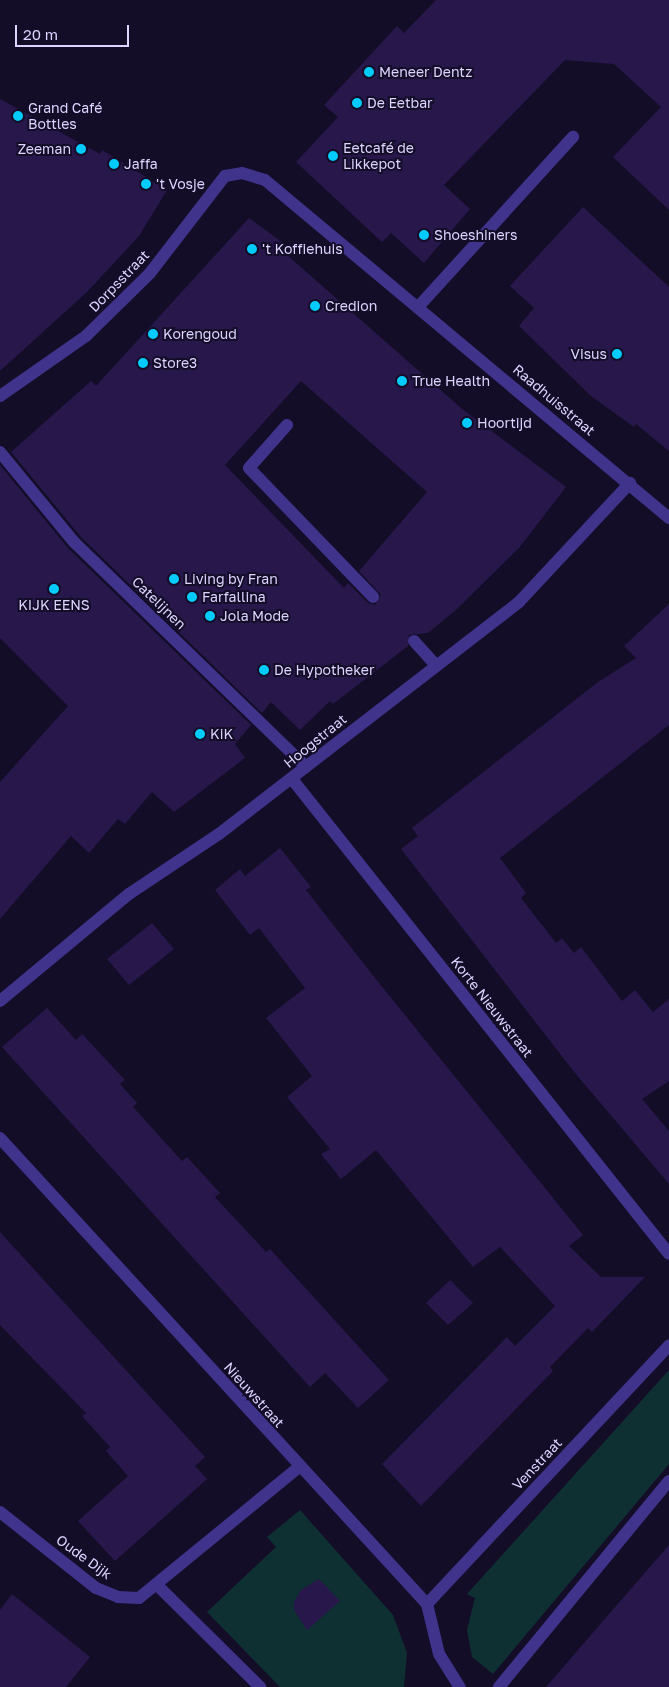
<!DOCTYPE html>
<meta charset="utf-8">
<style>
body{margin:0}
#map{position:relative;width:669px;height:1687px;overflow:hidden;background:#140d28;font-family:"Golos Text",sans-serif}
div>[style]{position:absolute}
.green>*{inset:0;background:#0f3033}
.building>*{inset:0;background:#27174b}
.lane>*{height:12px;margin:-6px;padding:0 6px;transform-origin:6px;border-radius:6px;background:#40338c}
.street>*{height:12px;margin:-6px;padding:0 6px;transform-origin:6px;border-radius:6px;background:#40338c}
.dots>*{width:14px;height:14px;translate:-50% -50%;box-sizing:border-box;border:2px solid #140d28;border-radius:50%}
span{translate:-50% -50%;white-space:nowrap;text-align:center;line-height:1.15;-webkit-text-stroke:4px #140d28;paint-order:stroke}
.poi-label{font-size:14px;color:#ddd4ff}
.left{translate:0 -50%;text-align:left}
.right{translate:-100% -50%;text-align:right}
.street-label{font-size:14px;color:#ddd4ff}
.scale{position:absolute;left:15px;top:25px;width:114px;height:22px;box-sizing:border-box;border:2px solid #ddd4ff;border-top:0;padding-left:6px;font-size:15px;line-height:18px;white-space:nowrap;color:#ddd4ff;-webkit-text-stroke:4px #140d28;paint-order:stroke}
</style>
<div id="map">
<div class="green">
<div style="clip-path:polygon(669px 1370px,669px 1464px,493px 1674px,472px 1657px,467px 1630px,475px 1598px,467px 1594px)"></div>
<div style="clip-path:polygon(300px 1510px,393px 1615px,407px 1653px,404px 1687px,280px 1687px,207px 1612px,276px 1547px,267px 1537px)"></div>
</div>
<div class="building">
<div style="clip-path:polygon(436px 0,669px 0,669px 210px,613px 157px,661px 107px,614px 64px,565px 60px,444px 185px,470px 209px,424px 263px,391px 233px,382px 242px,296px 162px,338px 117px,324px 105px,397px 26px,404px 33px)"></div>
<div style="clip-path:polygon(0 99px,100px 154px,102px 150px,167px 190px,139px 236px,87px 292px,0 371px)"></div>
<div style="clip-path:polygon(583px 207px,669px 287px,669px 451px,636px 424px,634px 427px,591px 396px,519px 326px,534px 308px,510px 286px)"></div>
<div style="clip-path:polygon(evenodd,249px 218px,282px 242px,278px 247px,461px 408px,566px 487px,519px 548px,457px 609px,428px 633px,409px 635px,408px 646px,333px 704px,330px 701px,300px 730px,271px 702px,262px 713px,80px 536px,11px 452px,91px 381px,96px 386px,249px 218px,301px 381px,427px 492px,359px 571px,381px 595px,375px 605px,368px 603px,348px 583px,344px 588px,225px 465px,301px 381px)"></div>
<div style="clip-path:polygon(0 465px,68px 548px,251px 725px,235px 744px,245px 758px,174px 812px,152px 792px,125px 824px,118px 819px,89px 853px,71px 836px,0 919px,0 782px,68px 706px,0 638px)"></div>
<div style="clip-path:polygon(669px 604px,669px 725px,500px 858px,526px 893px,521px 898px,556px 943px,562px 938px,574px 953px,581px 947px,622px 1001px,635px 990px,653px 1012px,669px 999px,669px 1081px,642px 1099px,669px 1131px,669px 1184px,575px 1073px,401px 849px,418px 836px,412px 828px,598px 682px,636px 658px,624px 646px)"></div>
<div style="clip-path:polygon(280px 848px,311px 887px,306px 890px,375px 978px,583px 1235px,569px 1246px,601px 1277px,645px 1277px,592px 1332px,588px 1328px,550px 1367px,553px 1371px,421px 1506px,382px 1464px,507px 1337px,515px 1346px,555px 1306px,500px 1247px,473px 1267px,376px 1150px,341px 1179px,321px 1154px,330px 1149px,287px 1097px,312px 1076px,266px 1018px,305px 988px,259px 928px,250px 935px,215px 890px,240px 869px,245px 876px)"></div>
<div style="clip-path:polygon(152px 923px,174px 949px,129px 985px,107px 959px)"></div>
<div style="clip-path:polygon(47px 1008px,76px 1040px,82px 1034px,125px 1080px,120px 1084px,137px 1103px,133px 1107px,182px 1161px,187px 1157px,220px 1193px,215px 1197px,240px 1224px,266px 1252px,270px 1249px,389px 1380px,358px 1408px,325px 1373px,310px 1387px,2px 1047px)"></div>
<div style="clip-path:polygon(0 1232px,205px 1457px,195px 1466px,207px 1479px,115px 1561px,78px 1521px,128px 1476px,106px 1451px,110px 1447px,82px 1416px,86px 1413px,0 1325px)"></div>
<div style="clip-path:polygon(450px 1280px,473px 1303px,448px 1325px,426px 1303px)"></div>
<div style="clip-path:polygon(669px 1545px,669px 1687px,546px 1687px,596px 1629px)"></div>
<div style="clip-path:polygon(319px 1579px,340px 1601px,307px 1630px,294px 1610px,294px 1602px,301px 1590px)"></div>
<div style="clip-path:polygon(12px 1594px,90px 1657px,66px 1687px,0 1687px,0 1610px)"></div>
</div>
<div class="lane">
<div style="left:419px;top:306px;width:229px;rotate:-47.7deg"></div>
<div style="left:287px;top:425px;width:57px;rotate:131.5deg"></div>
<div style="left:249px;top:468px;width:179px;rotate:46.1deg"></div>
<div style="left:414px;top:641px;width:31px;rotate:48deg"></div>
</div>
<div class="street">
<div style="left:0;top:396px;width:105px;rotate:-34.9deg"></div>
<div style="left:86px;top:336px;width:90px;rotate:-44.5deg"></div>
<div style="left:150px;top:273px;width:123px;rotate:-52.3deg"></div>
<div style="left:225px;top:176px;width:17px;rotate:-10deg"></div>
<div style="left:242px;top:173px;width:24px;rotate:17deg"></div>
<div style="left:265px;top:180px;width:527px;rotate:39.92deg"></div>
<div style="left:0;top:452px;width:117px;rotate:50.6deg"></div>
<div style="left:74px;top:542px;width:323px;rotate:44.1deg"></div>
<div style="left:292px;top:779px;width:606px;rotate:51.56deg"></div>
<div style="left:0;top:1001px;width:168px;rotate:-39.7deg"></div>
<div style="left:129px;top:894px;width:108px;rotate:-33.7deg"></div>
<div style="left:219px;top:834px;width:379px;rotate:-37.7deg"></div>
<div style="left:519px;top:602px;width:163px;rotate:-47deg"></div>
<div style="left:0;top:1138px;width:632px;rotate:47.5deg"></div>
<div style="left:427px;top:1604px;width:51px;rotate:76.5deg"></div>
<div style="left:439px;top:1654px;width:39px;rotate:58deg"></div>
<div style="left:0;top:1512px;width:122px;rotate:38.4deg"></div>
<div style="left:96px;top:1588px;width:24px;rotate:22deg"></div>
<div style="left:118px;top:1597px;width:21px;rotate:3deg"></div>
<div style="left:139px;top:1598px;width:207px;rotate:-39.3deg"></div>
<div style="left:158px;top:1586px;width:144px;rotate:44.7deg"></div>
<div style="left:427px;top:1604px;width:354px;rotate:-46.9deg"></div>
<div style="left:499px;top:1687px;width:267px;rotate:-50.5deg"></div>
</div>
<div class="dots">
<div style="left:369px;top:72px;background:#00cbff"></div>
<div style="left:357px;top:103px;background:#00cbff"></div>
<div style="left:18px;top:116px;background:#00cbff"></div>
<div style="left:81px;top:149px;background:#00cbff"></div>
<div style="left:333px;top:156px;background:#00cbff"></div>
<div style="left:114px;top:164px;background:#00cbff"></div>
<div style="left:146px;top:184px;background:#00cbff"></div>
<div style="left:424px;top:235px;background:#00cbff"></div>
<div style="left:252px;top:249px;background:#00cbff"></div>
<div style="left:315px;top:306px;background:#00cbff"></div>
<div style="left:153px;top:334px;background:#00cbff"></div>
<div style="left:617px;top:354px;background:#00cbff"></div>
<div style="left:143px;top:363px;background:#00cbff"></div>
<div style="left:402px;top:381px;background:#00cbff"></div>
<div style="left:467px;top:423px;background:#00cbff"></div>
<div style="left:174px;top:579px;background:#00cbff"></div>
<div style="left:54px;top:589px;background:#00cbff"></div>
<div style="left:192px;top:597px;background:#00cbff"></div>
<div style="left:210px;top:616px;background:#00cbff"></div>
<div style="left:264px;top:670px;background:#00cbff"></div>
<div style="left:200px;top:734px;background:#00cbff"></div>
</div>
<div class="poi-label">
<span class="left" style="left:379px;top:72px">Meneer Dentz</span>
<span class="left" style="left:367px;top:103px">De Eetbar</span>
<span class="left" style="left:28px;top:116px">Grand Café<br>Bottles</span>
<span class="left" style="left:343px;top:156px">Eetcafé de<br>Likkepot</span>
<span class="right" style="left:71px;top:149px">Zeeman</span>
<span class="left" style="left:124px;top:164px">Jaffa</span>
<span class="left" style="left:156px;top:184px">'t Vosje</span>
<span class="left" style="left:434px;top:235px">Shoeshiners</span>
<span class="left" style="left:262px;top:249px">'t Koffiehuis</span>
<span class="left" style="left:325px;top:306px">Credion</span>
<span class="left" style="left:163px;top:334px">Korengoud</span>
<span class="right" style="left:607px;top:354px">Visus</span>
<span class="left" style="left:153px;top:363px">Store3</span>
<span class="left" style="left:412px;top:381px">True Health</span>
<span class="left" style="left:477px;top:423px">Hoortijd</span>
<span class="left" style="left:184px;top:579px">Living by Fran</span>
<span class="left" style="left:202px;top:597px">Farfallina</span>
<span style="left:54px;top:605px">KIJK EENS</span>
<span class="left" style="left:220px;top:616px">Jola Mode</span>
<span class="left" style="left:274px;top:670px">De Hypotheker</span>
<span class="left" style="left:210px;top:734px">KiK</span>
</div>
<div class="street-label">
<span style="left:119px;top:281px;rotate:-46deg">Dorpsstraat</span>
<span style="left:554px;top:400px;rotate:40deg">Raadhuisstraat</span>
<span style="left:159px;top:603px;rotate:44deg">Catelijnen</span>
<span style="left:315px;top:741px;rotate:-39deg">Hoogstraat</span>
<span style="left:492px;top:1007px;rotate:52deg">Korte Nieuwstraat</span>
<span style="left:254px;top:1395px;rotate:48deg">Nieuwstraat</span>
<span style="left:537px;top:1464px;rotate:-47deg">Venstraat</span>
<span style="left:84px;top:1557px;rotate:36deg">Oude Dijk</span>
</div>
<div class="scale">20 m</div>
</div>
